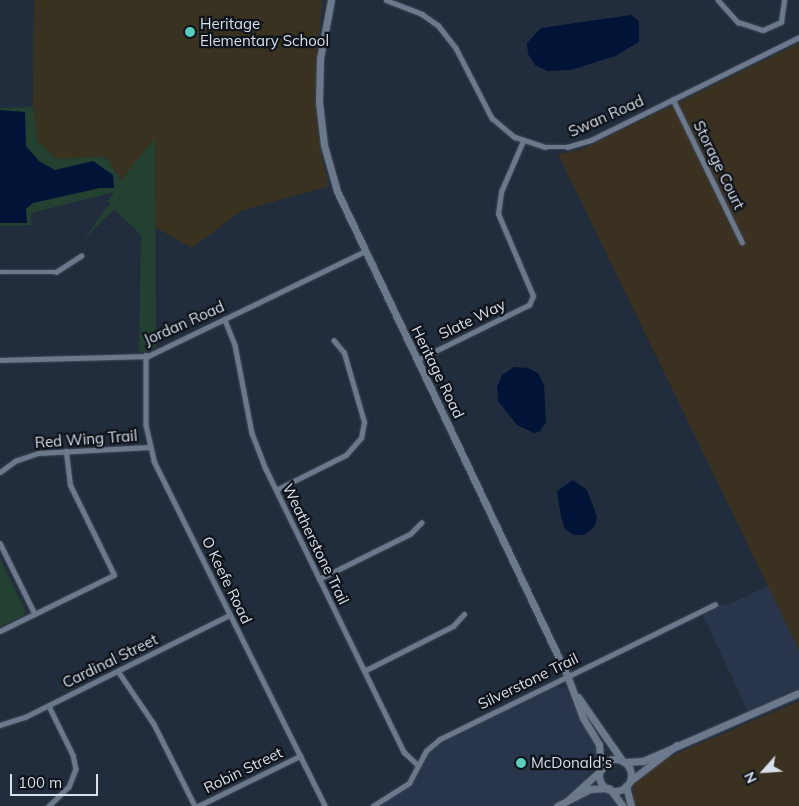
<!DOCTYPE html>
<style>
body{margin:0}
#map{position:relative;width:799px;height:806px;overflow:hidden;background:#212c3c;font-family:Mulish,sans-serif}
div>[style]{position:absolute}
.built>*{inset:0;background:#28354b}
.industrial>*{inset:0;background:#3b3121}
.education>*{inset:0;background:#393221}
.green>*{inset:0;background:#234131}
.water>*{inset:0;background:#011336}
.roads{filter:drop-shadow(0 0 1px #404957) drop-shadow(0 0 1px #404957)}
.minor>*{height:4.5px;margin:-2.25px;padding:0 2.25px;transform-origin:2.25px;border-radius:2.25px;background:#6c798d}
.secondary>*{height:7px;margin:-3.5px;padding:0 3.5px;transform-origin:3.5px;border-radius:3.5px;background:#6c798d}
.secondary>.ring{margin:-3.5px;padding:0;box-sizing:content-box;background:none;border:7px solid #6c798d;border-radius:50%}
.dots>*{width:14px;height:14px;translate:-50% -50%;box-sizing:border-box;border:2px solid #0f141b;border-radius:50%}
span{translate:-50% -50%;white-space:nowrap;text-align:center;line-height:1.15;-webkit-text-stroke:4.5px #0f141b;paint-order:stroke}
.poi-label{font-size:15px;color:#d8dfeb}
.left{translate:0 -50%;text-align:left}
.street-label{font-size:15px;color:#d8dfeb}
.north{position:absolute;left:739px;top:746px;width:50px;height:50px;-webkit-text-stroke:4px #0f141b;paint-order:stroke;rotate:244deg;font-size:14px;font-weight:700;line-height:20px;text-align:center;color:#d8dfeb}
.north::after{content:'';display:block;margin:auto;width:18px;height:22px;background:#d8dfeb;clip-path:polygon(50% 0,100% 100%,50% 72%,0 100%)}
.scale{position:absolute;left:10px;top:774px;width:88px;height:22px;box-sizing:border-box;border:2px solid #d8dfeb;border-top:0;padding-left:6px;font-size:15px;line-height:18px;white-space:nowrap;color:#d8dfeb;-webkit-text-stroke:4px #0f141b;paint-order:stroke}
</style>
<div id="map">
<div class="built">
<div style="clip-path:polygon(774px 583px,799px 636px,799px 693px,749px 714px,701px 611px,715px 604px,727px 605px)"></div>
<div style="clip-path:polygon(556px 686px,566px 689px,597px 752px,591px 773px,568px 800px,557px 806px,373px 806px,409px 783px,432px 744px,520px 698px)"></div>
<div style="clip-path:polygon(605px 791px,619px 806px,569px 806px,589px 792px)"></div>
</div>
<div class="industrial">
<div style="clip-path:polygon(799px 43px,799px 650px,558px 154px,581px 150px)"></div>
<div style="clip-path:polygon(799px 701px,799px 806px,634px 806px,633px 785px,662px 760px)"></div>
</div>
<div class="education">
<div style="clip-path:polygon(34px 0,322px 0,315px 91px,320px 148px,329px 186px,241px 211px,192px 248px,153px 226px,155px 139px,121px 181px,106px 157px,57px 159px,37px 141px,33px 107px)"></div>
</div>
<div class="green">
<div style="clip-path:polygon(33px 107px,37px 141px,57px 159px,106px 157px,121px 181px,155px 138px,156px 348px,139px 353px,141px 235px,114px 209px,82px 241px,110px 204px,108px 201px,114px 192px,31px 213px,31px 225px,0 226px,0 108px)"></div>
<div style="clip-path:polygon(0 558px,25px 610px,23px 616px,0 626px)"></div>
</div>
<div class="water">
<div style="clip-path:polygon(631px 15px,639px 21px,639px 42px,615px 56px,571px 70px,547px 71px,535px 65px,528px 54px,527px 43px,541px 28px)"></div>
<div style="clip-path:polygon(0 110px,25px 112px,26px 146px,39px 161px,55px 170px,93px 161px,113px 175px,114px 188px,100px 188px,33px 203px,26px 209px,27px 223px,0 223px)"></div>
<div style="clip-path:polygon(514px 367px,528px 368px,538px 373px,544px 385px,546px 422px,540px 431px,534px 433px,517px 425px,498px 401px,497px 387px,502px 375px)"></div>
<div style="clip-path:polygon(573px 480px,587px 490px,597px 517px,595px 526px,584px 535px,574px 535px,565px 529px,561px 516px,557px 491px)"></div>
</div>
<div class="roads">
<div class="minor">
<div style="left:386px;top:0;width:39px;rotate:21deg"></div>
<div style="left:422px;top:14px;width:19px;rotate:35deg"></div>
<div style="left:438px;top:25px;width:29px;rotate:52deg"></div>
<div style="left:456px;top:48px;width:79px;rotate:62.8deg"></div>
<div style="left:492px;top:118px;width:30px;rotate:40deg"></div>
<div style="left:515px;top:137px;width:32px;rotate:18deg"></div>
<div style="left:545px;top:147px;width:22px"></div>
<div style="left:567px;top:147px;width:25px;rotate:-16deg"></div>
<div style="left:591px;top:140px;width:232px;rotate:-26.3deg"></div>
<div style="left:718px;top:0;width:30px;rotate:48deg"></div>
<div style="left:738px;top:22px;width:26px;rotate:18deg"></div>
<div style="left:763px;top:30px;width:20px;rotate:-24deg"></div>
<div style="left:781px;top:22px;width:22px;rotate:-82deg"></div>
<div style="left:673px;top:99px;width:159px;rotate:64.2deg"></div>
<div style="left:0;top:272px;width:56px"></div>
<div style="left:56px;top:272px;width:30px;rotate:-33deg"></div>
<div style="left:225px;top:320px;width:27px;rotate:68deg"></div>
<div style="left:235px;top:345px;width:90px;rotate:79.1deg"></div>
<div style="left:252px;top:433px;width:39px;rotate:69deg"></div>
<div style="left:266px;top:469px;width:315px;rotate:64deg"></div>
<div style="left:404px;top:752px;width:19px;rotate:43deg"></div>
<div style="left:146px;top:355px;width:70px;rotate:90deg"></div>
<div style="left:146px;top:425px;width:37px;rotate:77deg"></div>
<div style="left:154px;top:461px;width:385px;rotate:63.6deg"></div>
<div style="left:0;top:360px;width:148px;rotate:-1.5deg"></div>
<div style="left:148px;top:356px;width:241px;rotate:-25.8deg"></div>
<div style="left:417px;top:360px;width:125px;rotate:-26.2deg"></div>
<div style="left:529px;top:305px;width:10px;rotate:-66deg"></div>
<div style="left:533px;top:296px;width:89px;rotate:-113.1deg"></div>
<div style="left:498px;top:214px;width:22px;rotate:-82deg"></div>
<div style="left:501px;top:192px;width:56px;rotate:-66.7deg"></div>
<div style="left:0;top:472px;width:19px;rotate:-36deg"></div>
<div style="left:15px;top:461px;width:24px;rotate:-19deg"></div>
<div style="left:38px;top:453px;width:112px;rotate:-3.1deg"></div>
<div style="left:276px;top:490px;width:78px;rotate:-26.6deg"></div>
<div style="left:346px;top:455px;width:23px;rotate:-49deg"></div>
<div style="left:361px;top:438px;width:16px;rotate:-79deg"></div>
<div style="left:364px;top:422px;width:72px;rotate:-106.2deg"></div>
<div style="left:344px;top:353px;width:16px;rotate:-130deg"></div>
<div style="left:0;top:543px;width:79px;rotate:63.8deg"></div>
<div style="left:319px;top:579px;width:102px;rotate:-26.3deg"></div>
<div style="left:410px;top:534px;width:16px;rotate:-45deg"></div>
<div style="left:0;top:631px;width:127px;rotate:-26.2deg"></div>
<div style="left:114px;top:575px;width:100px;rotate:-116.1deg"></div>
<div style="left:70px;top:485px;width:34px;rotate:-97deg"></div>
<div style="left:118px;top:671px;width:64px;rotate:55.8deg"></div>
<div style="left:154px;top:724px;width:92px;rotate:63.4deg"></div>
<div style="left:364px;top:671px;width:100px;rotate:-26.8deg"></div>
<div style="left:453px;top:626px;width:16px;rotate:-47deg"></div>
<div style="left:49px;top:706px;width:55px;rotate:63.9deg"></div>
<div style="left:73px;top:755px;width:14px;rotate:78deg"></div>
<div style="left:76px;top:769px;width:19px;rotate:111deg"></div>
<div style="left:69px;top:787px;width:28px;rotate:136deg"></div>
<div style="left:0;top:725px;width:26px;rotate:-18deg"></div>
<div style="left:25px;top:717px;width:229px;rotate:-26.5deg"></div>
<div style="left:198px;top:806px;width:114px;rotate:-26.1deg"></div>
<div style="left:373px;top:806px;width:43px;rotate:-32.6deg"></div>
<div style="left:409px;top:783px;width:36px;rotate:-62deg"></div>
<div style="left:426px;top:751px;width:18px;rotate:-41deg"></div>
<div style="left:440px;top:739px;width:306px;rotate:-26.1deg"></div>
</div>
<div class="secondary">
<div style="left:331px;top:0;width:60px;rotate:100.6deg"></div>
<div style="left:320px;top:59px;width:43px;rotate:91.3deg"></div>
<div style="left:319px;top:102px;width:43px;rotate:83.4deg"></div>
<div style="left:324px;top:145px;width:48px;rotate:74.2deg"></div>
<div style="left:337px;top:191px;width:536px;rotate:64.58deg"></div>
<div style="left:567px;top:675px;width:46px;rotate:69.6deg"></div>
<div style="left:583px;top:718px;width:31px;rotate:59deg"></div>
<div style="left:599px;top:745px;width:22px;rotate:85deg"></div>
<div style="left:578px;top:697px;width:77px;rotate:55.1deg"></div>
<div class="ring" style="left:599px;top:759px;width:25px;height:25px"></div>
<div style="left:624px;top:762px;width:19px;rotate:-3deg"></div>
<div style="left:643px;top:761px;width:170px;rotate:-23.6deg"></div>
<div style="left:630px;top:781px;width:59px;rotate:-37.5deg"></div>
<div style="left:626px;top:786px;width:21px;rotate:76deg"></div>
<div style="left:610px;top:789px;width:21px;rotate:53deg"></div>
<div style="left:568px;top:800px;width:45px;rotate:-42.3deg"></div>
<div style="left:557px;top:806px;width:37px;rotate:-27deg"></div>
<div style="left:590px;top:789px;width:18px;rotate:-3deg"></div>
</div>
</div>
<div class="dots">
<div style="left:190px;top:32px;background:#5acebc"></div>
<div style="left:521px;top:763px;background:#5acebc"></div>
</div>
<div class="poi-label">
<span class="left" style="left:200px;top:32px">Heritage<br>Elementary School</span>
<span class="left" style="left:531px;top:763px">McDonald's</span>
</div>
<div class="street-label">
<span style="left:606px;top:116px;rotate:-24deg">Swan Road</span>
<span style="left:719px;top:165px;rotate:64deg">Storage Court</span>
<span style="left:472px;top:319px;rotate:-26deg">Slate Way</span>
<span style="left:184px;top:323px;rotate:-24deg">Jordan Road</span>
<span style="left:438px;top:372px;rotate:64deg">Heritage Road</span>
<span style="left:86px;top:439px;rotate:-4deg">Red Wing Trail</span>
<span style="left:316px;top:544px;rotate:64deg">Weatherstone Trail</span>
<span style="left:227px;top:580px;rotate:64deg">O Keefe Road</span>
<span style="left:110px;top:661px;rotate:-26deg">Cardinal Street</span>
<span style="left:528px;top:681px;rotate:-26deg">Silverstone Trail</span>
<span style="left:243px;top:770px;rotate:-26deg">Robin Street</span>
</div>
<div class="north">N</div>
<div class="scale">100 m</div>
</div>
